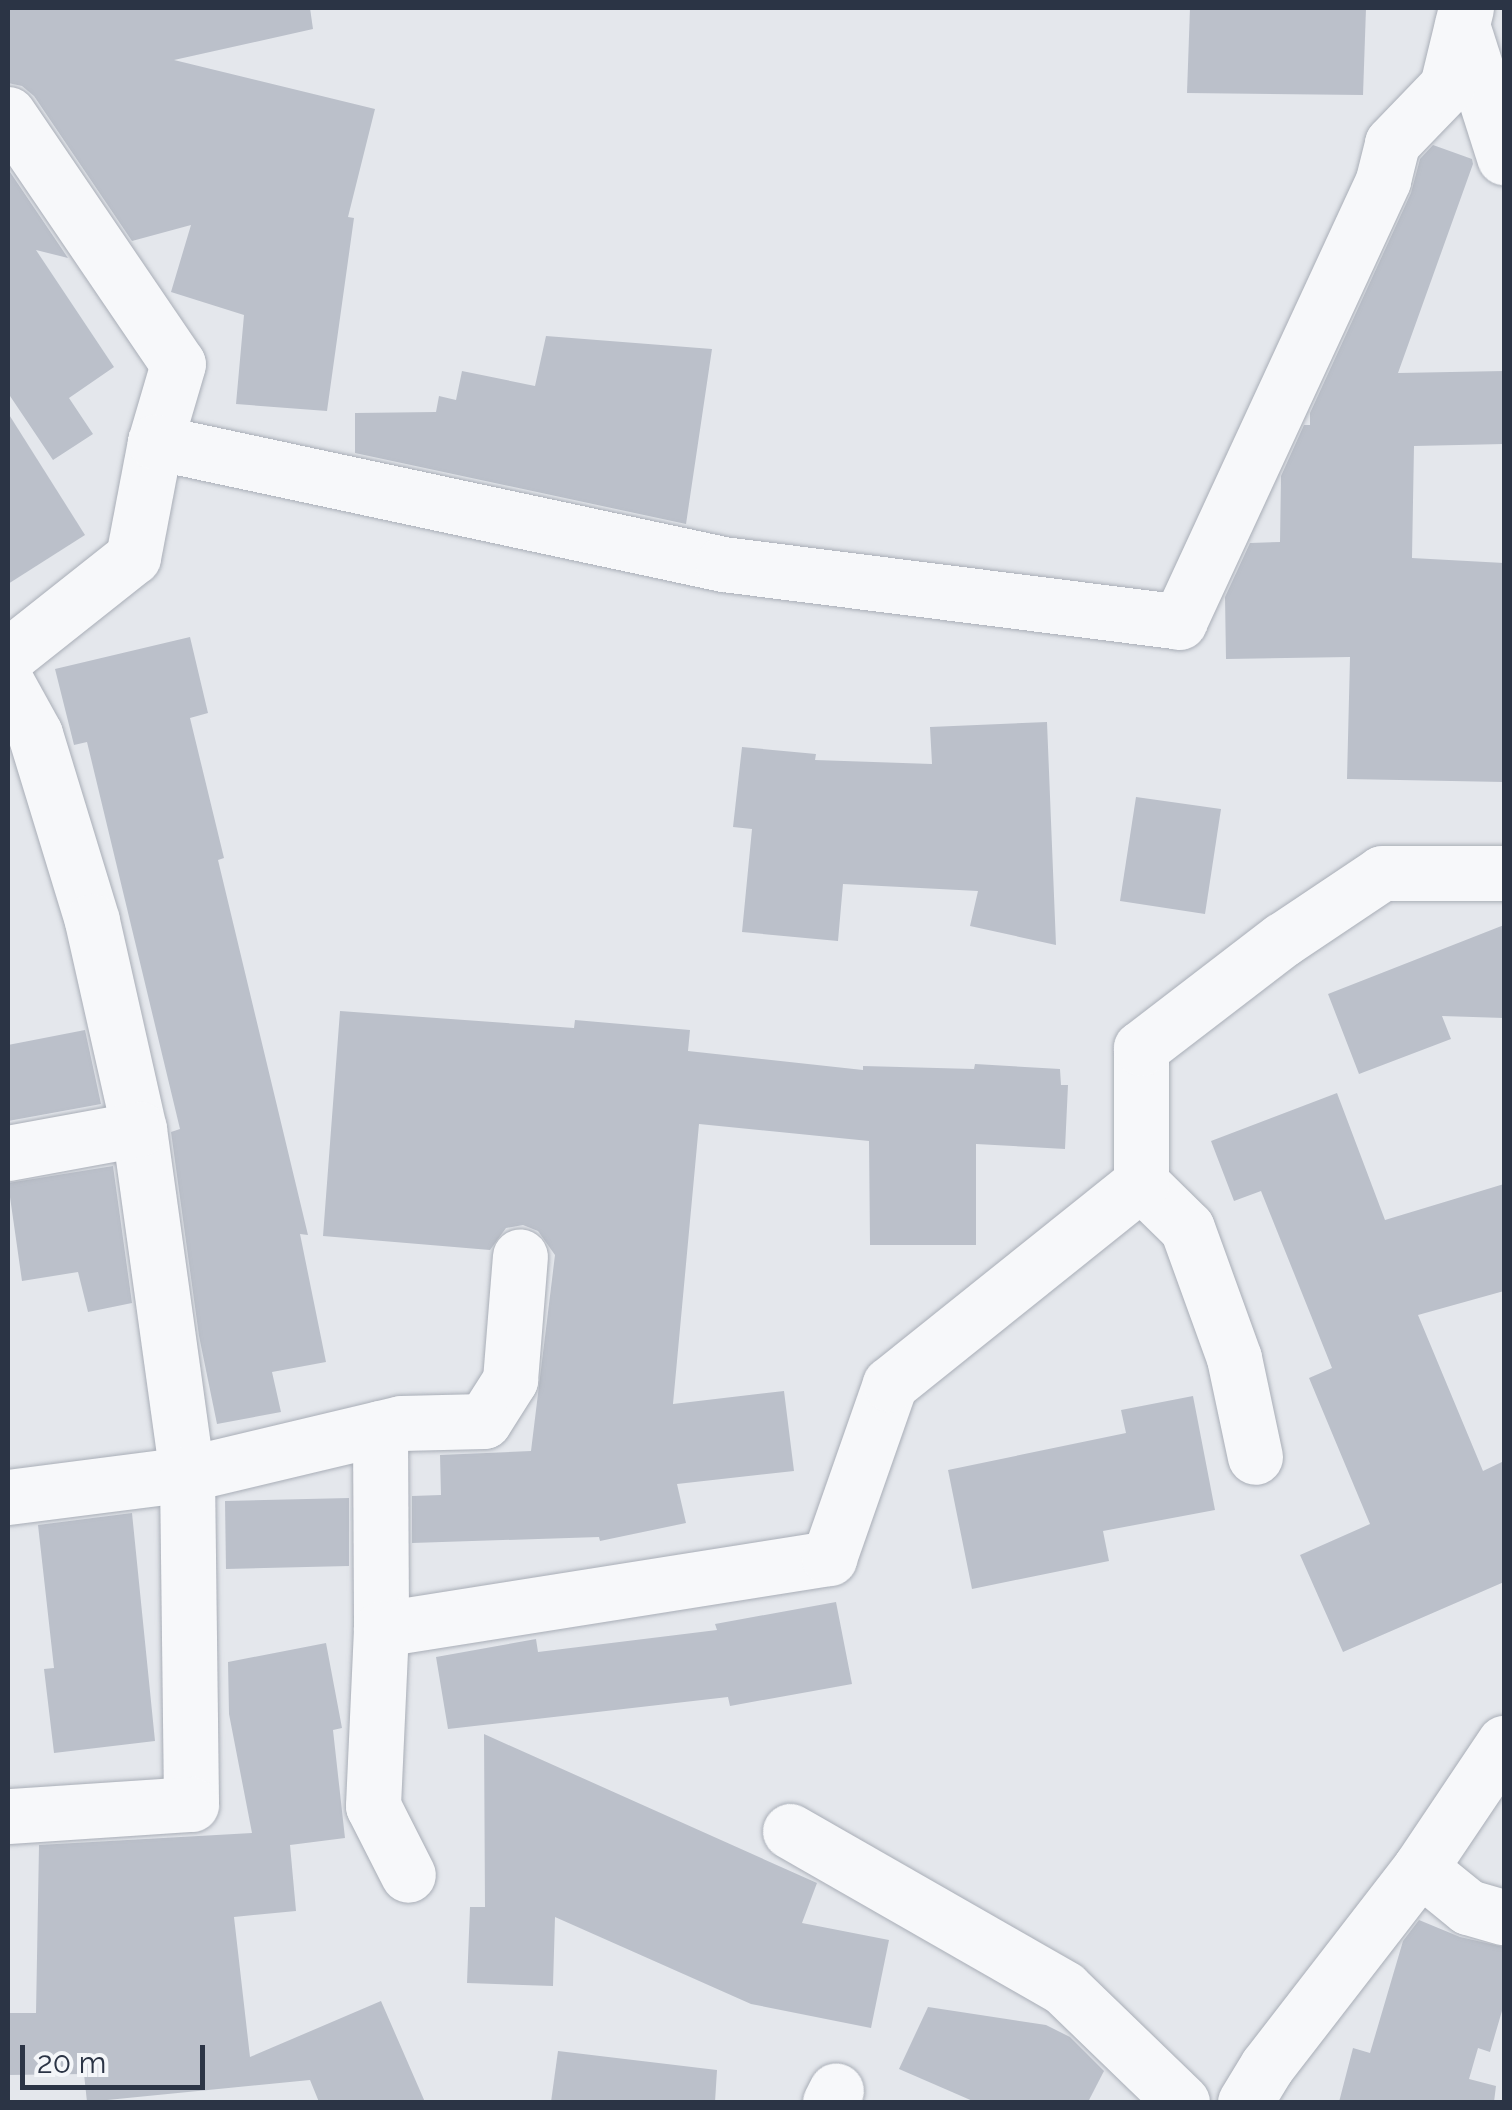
<!DOCTYPE html>
<style>
body{margin:0}
#map{position:relative;width:1512px;height:2110px;overflow:hidden;background:#e4e7ec;font-family:Raleway,sans-serif}
div>[style]{position:absolute}
.building>*{inset:0;background:#bbc0ca}
.roads{filter:drop-shadow(0 0 2px #a9aeb7) drop-shadow(0 0 2px #a9aeb7)}
.minor>*{height:55px;margin:-27.5px;padding:0 27.5px;transform-origin:27.5px;border-radius:27.5px;background:#f7f8fa}
span{translate:-50% -50%;white-space:nowrap;text-align:center;line-height:1.15;-webkit-text-stroke:8px #f4f6f9;paint-order:stroke}
.frame{position:absolute;inset:0;border:10px solid #2b3445;pointer-events:none}
.scale{position:absolute;left:20px;top:2045px;width:185px;height:45px;box-sizing:border-box;border:5px solid #2b3445;border-top:0;padding-left:12px;font-size:30px;line-height:35px;white-space:nowrap;color:#2b3445;-webkit-text-stroke:8px #f4f6f9;paint-order:stroke}
</style>
<div id="map">
<div class="building">
<div style="clip-path:polygon(8px 8px,310px 8px,313px 29px,174px 60px,375px 109px,348px 217px,354px 218px,327px 411px,236px 404px,244px 315px,171px 292px,191px 225px,132px 241px,34px 96px,22px 86px,8px 83px)"></div>
<div style="clip-path:polygon(1190px 8px,1366px 8px,1363px 95px,1187px 93px)"></div>
<div style="clip-path:polygon(1433px 145px,1472px 159px,1473px 164px,1398px 373px,1504px 371px,1504px 444px,1414px 446px,1412px 558px,1504px 563px,1504px 782px,1347px 779px,1350px 657px,1226px 659px,1225px 597px,1250px 543px,1280px 542px,1281px 476px,1304px 425px,1310px 425px,1310px 413px,1411px 193px,1420px 159px)"></div>
<div style="clip-path:polygon(8px 169px,68px 258px,36px 250px,114px 367px,69px 398px,93px 434px,53px 460px,8px 393px)"></div>
<div style="clip-path:polygon(546px 336px,712px 349px,686px 524px,355px 453px,355px 413px,436px 412px,439px 396px,456px 400px,462px 371px,535px 386px)"></div>
<div style="clip-path:polygon(8px 413px,85px 535px,8px 584px)"></div>
<div style="clip-path:polygon(190px 637px,208px 713px,190px 718px,224px 858px,218px 860px,308px 1235px,300px 1234px,326px 1362px,272px 1372px,281px 1412px,217px 1424px,199px 1336px,171px 1132px,180px 1129px,87px 742px,74px 745px,55px 669px)"></div>
<div style="clip-path:polygon(1047px 722px,1056px 945px,970px 926px,978px 891px,843px 884px,838px 941px,742px 932px,752px 829px,733px 827px,742px 747px,816px 754px,815px 760px,932px 764px,930px 727px)"></div>
<div style="clip-path:polygon(1136px 797px,1221px 809px,1205px 914px,1120px 901px)"></div>
<div style="clip-path:polygon(1504px 925px,1504px 1018px,1442px 1016px,1451px 1039px,1359px 1074px,1328px 994px)"></div>
<div style="clip-path:polygon(340px 1011px,574px 1028px,575px 1020px,690px 1030px,688px 1051px,863px 1070px,863px 1066px,974px 1069px,975px 1064px,1060px 1069px,1061px 1085px,1068px 1085px,1065px 1149px,976px 1144px,976px 1245px,870px 1245px,869px 1141px,699px 1124px,673px 1404px,784px 1391px,794px 1471px,677px 1484px,686px 1523px,600px 1541px,599px 1537px,412px 1543px,412px 1496px,441px 1495px,440px 1455px,531px 1451px,555px 1255px,538px 1231px,523px 1225px,506px 1228px,490px 1250px,323px 1236px)"></div>
<div style="clip-path:polygon(85px 1030px,101px 1104px,8px 1121px,8px 1045px)"></div>
<div style="clip-path:polygon(1337px 1093px,1385px 1220px,1504px 1184px,1504px 1291px,1418px 1315px,1483px 1471px,1504px 1461px,1504px 1582px,1343px 1652px,1300px 1555px,1370px 1524px,1309px 1378px,1332px 1368px,1261px 1191px,1234px 1201px,1211px 1141px)"></div>
<div style="clip-path:polygon(113px 1166px,132px 1303px,88px 1312px,78px 1272px,22px 1281px,8px 1183px)"></div>
<div style="clip-path:polygon(1193px 1396px,1215px 1510px,1103px 1531px,1109px 1561px,972px 1589px,948px 1470px,1126px 1433px,1121px 1410px)"></div>
<div style="clip-path:polygon(349px 1498px,349px 1566px,226px 1569px,225px 1501px)"></div>
<div style="clip-path:polygon(132px 1513px,155px 1741px,54px 1753px,44px 1669px,54px 1668px,38px 1525px)"></div>
<div style="clip-path:polygon(836px 1602px,852px 1684px,730px 1706px,728px 1697px,448px 1729px,436px 1657px,536px 1639px,538px 1652px,717px 1630px,715px 1624px)"></div>
<div style="clip-path:polygon(326px 1643px,342px 1728px,333px 1730px,345px 1838px,290px 1845px,296px 1911px,234px 1917px,250px 2057px,381px 2001px,425px 2102px,319px 2102px,310px 2080px,87px 2102px,84px 2074px,8px 2075px,8px 2013px,36px 2013px,39px 1845px,252px 1833px,229px 1714px,228px 1662px)"></div>
<div style="clip-path:polygon(484px 1734px,817px 1883px,802px 1923px,889px 1940px,871px 2028px,751px 2004px,555px 1917px,553px 1986px,467px 1983px,470px 1907px,485px 1907px)"></div>
<div style="clip-path:polygon(1419px 1920px,1460px 1937px,1504px 1947px,1504px 2004px,1490px 2052px,1478px 2048px,1469px 2079px,1496px 2086px,1494px 2102px,1339px 2102px,1353px 2048px,1370px 2053px,1403px 1941px)"></div>
<div style="clip-path:polygon(928px 2007px,1046px 2025px,1070px 2037px,1104px 2071px,1088px 2102px,975px 2102px,899px 2069px)"></div>
<div style="clip-path:polygon(558px 2051px,717px 2070px,715px 2102px,551px 2102px)"></div>
</div>
<div class="roads">
<div class="minor">
<div style="left:1462px;top:25px;width:139px;rotate:72.3deg"></div>
<div style="left:8px;top:114px;width:302px;rotate:55.8deg"></div>
<div style="left:178px;top:364px;width:81px;rotate:106.4deg"></div>
<div style="left:155px;top:442px;width:117px;rotate:100.8deg"></div>
<div style="left:133px;top:557px;width:159px;rotate:141.6deg"></div>
<div style="left:155px;top:442px;width:581px;rotate:12.12deg"></div>
<div style="left:723px;top:564px;width:460px;rotate:7.2deg"></div>
<div style="left:1179px;top:622px;width:487px;rotate:-65.2deg"></div>
<div style="left:1383px;top:180px;width:38px;rotate:-76deg"></div>
<div style="left:1392px;top:143px;width:79px;rotate:-46deg"></div>
<div style="left:1447px;top:86px;width:80px;rotate:-76.3deg"></div>
<div style="left:8px;top:685px;width:56px;rotate:61.1deg"></div>
<div style="left:35px;top:734px;width:195px;rotate:73deg"></div>
<div style="left:92px;top:921px;width:213px;rotate:77.3deg"></div>
<div style="left:139px;top:1129px;width:348px;rotate:82.1deg"></div>
<div style="left:187px;top:1474px;width:330px;rotate:89.3deg"></div>
<div style="left:191px;top:1804px;width:183px;rotate:176.2deg"></div>
<div style="left:8px;top:1153px;width:133px;rotate:-10.4deg"></div>
<div style="left:1141px;top:1183px;width:64px;rotate:44.4deg"></div>
<div style="left:1187px;top:1228px;width:138px;rotate:70.1deg"></div>
<div style="left:1234px;top:1358px;width:101px;rotate:78deg"></div>
<div style="left:380px;top:1428px;width:201px;rotate:89.7deg"></div>
<div style="left:381px;top:1629px;width:454px;rotate:-9deg"></div>
<div style="left:829px;top:1558px;width:184px;rotate:-70.7deg"></div>
<div style="left:890px;top:1384px;width:322px;rotate:-38.7deg"></div>
<div style="left:1141px;top:1183px;width:135px;rotate:-90deg"></div>
<div style="left:1141px;top:1048px;width:178px;rotate:-37.5deg"></div>
<div style="left:1282px;top:940px;width:120px;rotate:-33.8deg"></div>
<div style="left:1382px;top:873px;width:122px"></div>
<div style="left:8px;top:1497px;width:180px;rotate:-7.3deg"></div>
<div style="left:187px;top:1474px;width:220px;rotate:-13.4deg"></div>
<div style="left:401px;top:1423px;width:83px;rotate:-1.4deg"></div>
<div style="left:484px;top:1421px;width:49px;rotate:-57.6deg"></div>
<div style="left:510px;top:1380px;width:124px;rotate:-85.4deg"></div>
<div style="left:381px;top:1629px;width:177px;rotate:92.6deg"></div>
<div style="left:373px;top:1806px;width:77px;rotate:63.1deg"></div>
<div style="left:790px;top:1831px;width:316px;rotate:29.8deg"></div>
<div style="left:1064px;top:1988px;width:164px;rotate:44deg"></div>
<div style="left:1420px;top:1868px;width:62px;rotate:39.1deg"></div>
<div style="left:1468px;top:1907px;width:37px;rotate:16deg"></div>
<div style="left:830px;top:2102px;width:13px;rotate:-63deg"></div>
<div style="left:1245px;top:2102px;width:42px;rotate:-58.6deg"></div>
<div style="left:1267px;top:2066px;width:250px;rotate:-52.3deg"></div>
<div style="left:1420px;top:1868px;width:151px;rotate:-56.1deg"></div>
</div>
</div>
<div class="frame"></div>
<div class="scale">20 m</div>
</div>
